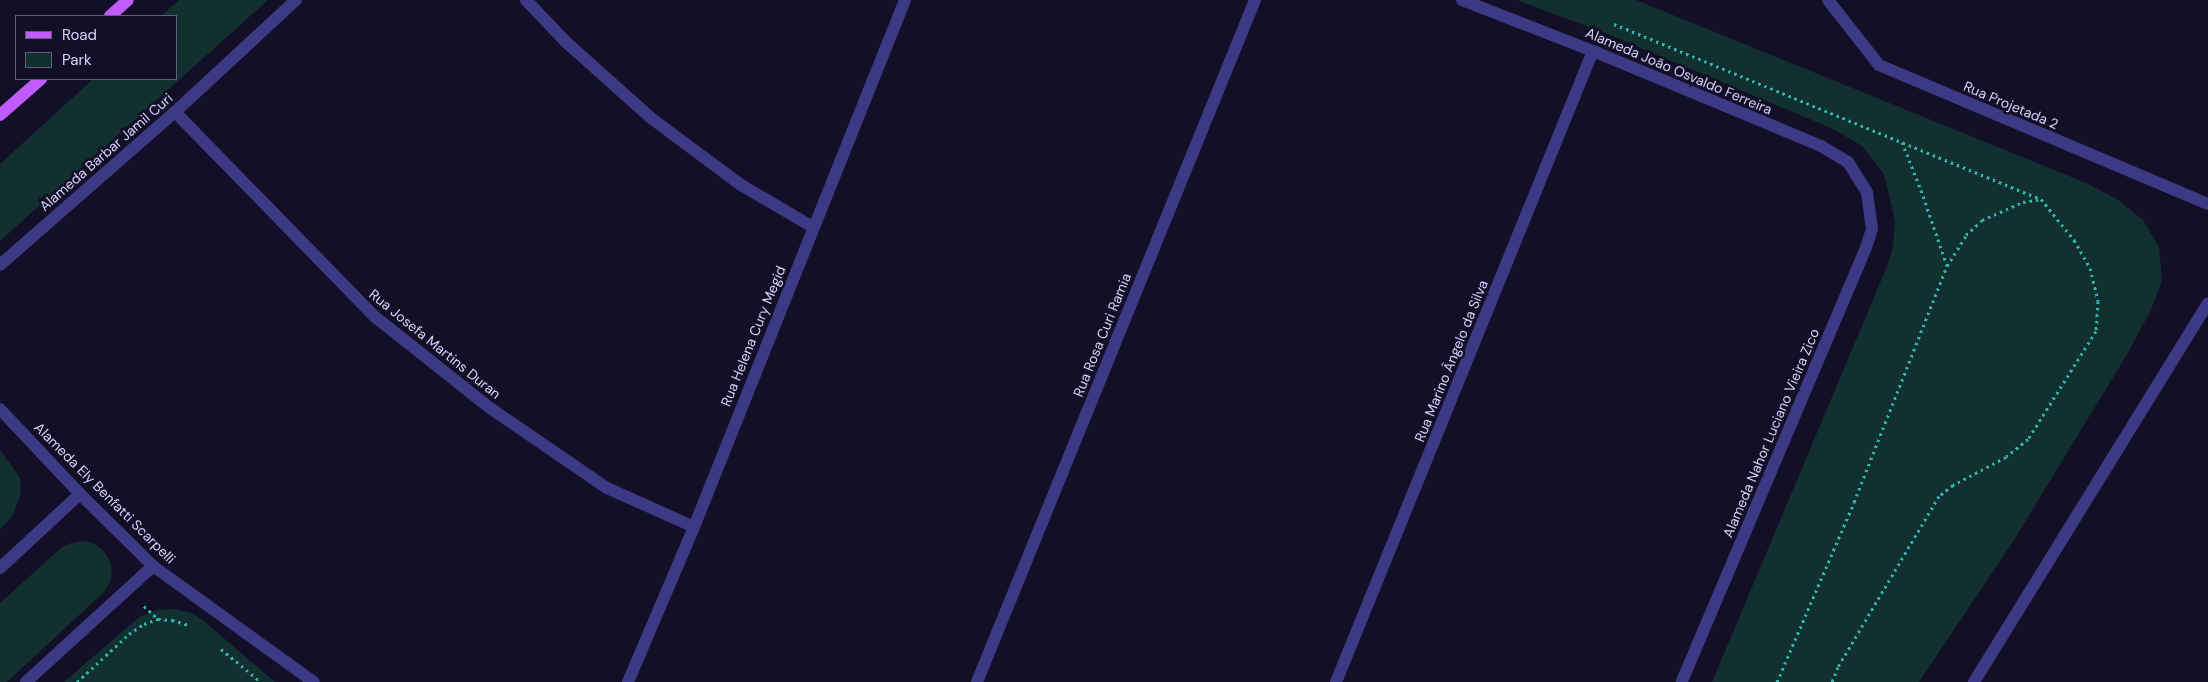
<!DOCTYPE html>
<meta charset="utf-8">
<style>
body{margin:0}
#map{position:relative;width:2208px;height:682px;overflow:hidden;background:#130f26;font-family:"DM Sans",sans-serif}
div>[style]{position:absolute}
.green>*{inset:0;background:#12302f}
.path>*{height:3px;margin-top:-1.5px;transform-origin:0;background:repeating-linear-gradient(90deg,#2fb8b0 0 2.5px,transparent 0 6.5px)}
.minor>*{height:12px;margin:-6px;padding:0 6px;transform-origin:6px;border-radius:6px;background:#3d3a85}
.major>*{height:12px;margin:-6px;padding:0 6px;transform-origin:6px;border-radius:6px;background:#c25bff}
span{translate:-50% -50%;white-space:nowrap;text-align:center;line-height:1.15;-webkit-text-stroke:5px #130f26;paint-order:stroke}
.street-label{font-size:14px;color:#d9d4ff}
.legend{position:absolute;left:15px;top:15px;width:162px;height:65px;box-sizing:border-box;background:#130f26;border:1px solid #625e7d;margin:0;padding:6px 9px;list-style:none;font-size:15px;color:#d9d4ff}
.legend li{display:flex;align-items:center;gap:10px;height:25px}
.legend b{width:25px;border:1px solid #625e7d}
</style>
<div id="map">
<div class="green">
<div style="clip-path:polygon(179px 0,268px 0,0 241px,0 164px,93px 79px,176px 79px,176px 16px,161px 16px)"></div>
<div style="clip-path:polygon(1517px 0,1636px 0,2086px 183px,2117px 199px,2143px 220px,2159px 247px,2162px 280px,2151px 310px,2126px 356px,2014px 540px,1919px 682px,1712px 682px,1888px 264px,1893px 245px,1895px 221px,1884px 174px,1862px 146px,1833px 129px,1605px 33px)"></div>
<div style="clip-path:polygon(0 450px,20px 478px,21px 492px,13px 515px,0 530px)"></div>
<div style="clip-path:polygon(82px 541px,93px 543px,102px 549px,109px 559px,112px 570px,110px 582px,104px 592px,7px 682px,0 682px,0 603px,61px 548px,71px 543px)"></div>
<div style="clip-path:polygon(174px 609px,192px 613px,204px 621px,275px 682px,64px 682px,139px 617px,158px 610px)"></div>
</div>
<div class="path">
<div style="left:1614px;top:24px;width:461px;rotate:22.3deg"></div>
<div style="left:1902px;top:142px;width:52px;rotate:68.4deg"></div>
<div style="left:1921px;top:190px;width:80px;rotate:71.1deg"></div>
<div style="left:144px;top:606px;width:19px;rotate:43deg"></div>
<div style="left:221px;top:649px;width:52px;rotate:39.5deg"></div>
<div style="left:77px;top:682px;width:71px;rotate:-42.7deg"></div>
<div style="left:129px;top:634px;width:18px;rotate:-34deg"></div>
<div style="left:144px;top:624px;width:15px;rotate:-20deg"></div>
<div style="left:158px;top:619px;width:14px;rotate:4deg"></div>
<div style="left:172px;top:620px;width:17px;rotate:17deg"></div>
<div style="left:1777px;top:682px;width:196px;rotate:-66.8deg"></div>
<div style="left:1854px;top:502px;width:254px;rotate:-68.5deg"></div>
<div style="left:1947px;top:266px;width:36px;rotate:-58deg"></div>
<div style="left:1966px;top:235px;width:22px;rotate:-43deg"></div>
<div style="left:1982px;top:220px;width:45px;rotate:-23.7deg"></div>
<div style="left:2023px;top:202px;width:18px;rotate:-9deg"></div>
<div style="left:2041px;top:199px;width:53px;rotate:51.2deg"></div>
<div style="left:2074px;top:240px;width:32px;rotate:60deg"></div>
<div style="left:2090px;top:268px;width:34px;rotate:76deg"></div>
<div style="left:2098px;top:301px;width:30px;rotate:94deg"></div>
<div style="left:2096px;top:331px;width:128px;rotate:122.2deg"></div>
<div style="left:2028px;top:439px;width:28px;rotate:141deg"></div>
<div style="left:2006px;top:457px;width:60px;rotate:152.2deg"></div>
<div style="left:1953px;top:485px;width:18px;rotate:142deg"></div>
<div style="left:1939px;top:496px;width:199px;rotate:120.6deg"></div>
<div style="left:1838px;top:667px;width:16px;rotate:112deg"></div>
</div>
<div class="minor">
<div style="left:526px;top:0;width:58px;rotate:46.4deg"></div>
<div style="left:566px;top:42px;width:114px;rotate:41.8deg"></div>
<div style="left:651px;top:118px;width:112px;rotate:36.7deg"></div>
<div style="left:741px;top:185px;width:83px;rotate:30.3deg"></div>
<div style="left:1462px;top:0;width:141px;rotate:21.3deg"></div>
<div style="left:1593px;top:51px;width:247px;rotate:22.6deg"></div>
<div style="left:1821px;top:146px;width:31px;rotate:31deg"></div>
<div style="left:1848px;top:162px;width:36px;rotate:58deg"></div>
<div style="left:1867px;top:193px;width:36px;rotate:82deg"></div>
<div style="left:1872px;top:229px;width:22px;rotate:108deg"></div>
<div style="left:1865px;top:250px;width:469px;rotate:113deg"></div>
<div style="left:1828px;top:0;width:83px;rotate:51.9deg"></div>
<div style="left:1879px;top:65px;width:357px;rotate:22.9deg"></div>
<div style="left:175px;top:112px;width:285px;rotate:45.7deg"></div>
<div style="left:374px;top:316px;width:148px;rotate:38.4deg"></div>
<div style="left:490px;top:408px;width:142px;rotate:34.4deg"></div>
<div style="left:607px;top:488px;width:95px;rotate:24.1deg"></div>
<div style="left:0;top:265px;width:232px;rotate:-41.2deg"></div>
<div style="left:175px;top:112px;width:165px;rotate:-42.8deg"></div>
<div style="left:0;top:409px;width:117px;rotate:46.7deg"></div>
<div style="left:80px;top:494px;width:103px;rotate:44.6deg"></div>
<div style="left:153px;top:566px;width:198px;rotate:35.8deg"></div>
<div style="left:0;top:568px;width:109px;rotate:-42.8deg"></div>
<div style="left:26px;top:682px;width:172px;rotate:-42.4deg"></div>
<div style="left:628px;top:682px;width:168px;rotate:-66.9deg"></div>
<div style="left:694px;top:527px;width:568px;rotate:-68.18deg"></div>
<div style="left:977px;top:682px;width:736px;rotate:-67.82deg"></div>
<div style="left:1336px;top:682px;width:681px;rotate:-67.84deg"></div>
<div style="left:1974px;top:682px;width:445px;rotate:-58.3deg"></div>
</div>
<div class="major">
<div style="left:110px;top:16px;width:24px;rotate:-42deg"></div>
<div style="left:0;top:115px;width:55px;rotate:-41.3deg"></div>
</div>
<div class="street-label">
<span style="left:1679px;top:71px;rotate:23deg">Alameda João Osvaldo Ferreira</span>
<span style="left:2011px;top:105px;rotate:23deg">Rua Projetada 2</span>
<span style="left:106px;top:152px;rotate:-41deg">Alameda Barbar Jamil Curi</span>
<span style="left:1102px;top:335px;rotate:-68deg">Rua Rosa Curi Ramia</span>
<span style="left:753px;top:336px;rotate:-68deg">Rua Helena Cury Megid</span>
<span style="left:435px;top:344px;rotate:39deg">Rua Josefa Martins Duran</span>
<span style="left:1451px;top:361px;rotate:-68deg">Rua Marino Ângelo da Silva</span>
<span style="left:1771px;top:433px;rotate:-67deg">Alameda Nahor Luciano Vieira Zico</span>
<span style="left:105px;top:493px;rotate:45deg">Alameda Ely Benfatti Scarpelli</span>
</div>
<ul class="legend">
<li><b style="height:6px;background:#c25bff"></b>Road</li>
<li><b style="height:14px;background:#12302f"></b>Park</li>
</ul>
</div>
